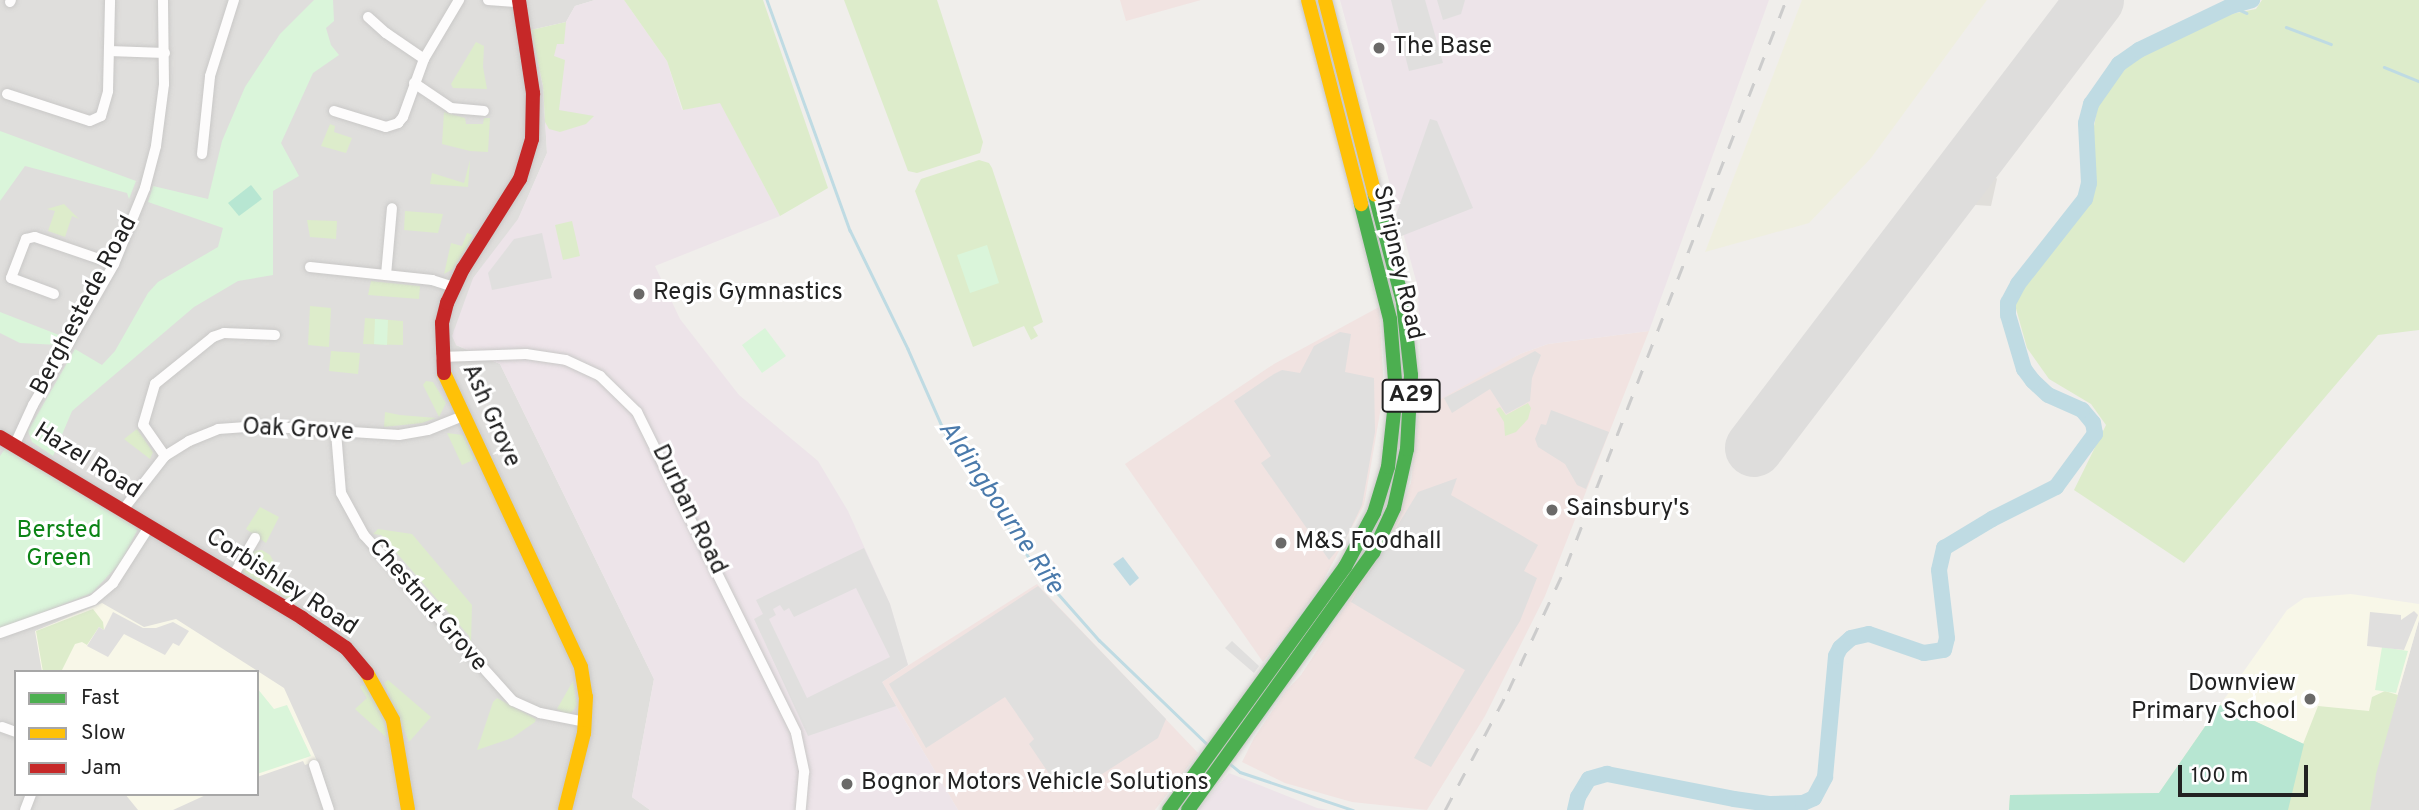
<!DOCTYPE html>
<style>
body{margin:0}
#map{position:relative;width:2419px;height:810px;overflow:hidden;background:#f0eeeb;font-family:Overpass,sans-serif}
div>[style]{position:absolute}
.residential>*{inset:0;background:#dfdedc}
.commercial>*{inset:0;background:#f1e3e1}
.industrial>*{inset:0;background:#ede4e9}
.education>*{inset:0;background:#f8f7e8}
.airport>*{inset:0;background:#e0deda}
.farmland>*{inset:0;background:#efefdf}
.grass>*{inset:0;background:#ddeccb}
.park>*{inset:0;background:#daf5da}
.pitch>*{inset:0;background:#b7e6d2}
.parking>*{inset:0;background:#e0dfde}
.water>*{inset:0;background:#bfdbe3}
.stream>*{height:2.5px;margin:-1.25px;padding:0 1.25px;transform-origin:1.25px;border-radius:1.25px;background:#bfdbe3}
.river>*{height:16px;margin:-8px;padding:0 8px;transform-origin:8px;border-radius:8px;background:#bfdbe3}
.runway>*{height:58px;margin:-29px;padding:0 29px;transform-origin:29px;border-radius:29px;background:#dedddc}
.roads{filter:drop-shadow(0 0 2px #c9c8c7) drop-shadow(0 0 2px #c9c8c7)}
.street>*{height:10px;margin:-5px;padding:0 5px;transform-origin:5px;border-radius:5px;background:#fdfcfc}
.fast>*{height:14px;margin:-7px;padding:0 7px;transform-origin:7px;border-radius:7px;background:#4caf50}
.slow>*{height:14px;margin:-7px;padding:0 7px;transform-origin:7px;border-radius:7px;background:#ffc107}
.jam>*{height:14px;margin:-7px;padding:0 7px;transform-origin:7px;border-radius:7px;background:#c62828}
.rail>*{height:2.5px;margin-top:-1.25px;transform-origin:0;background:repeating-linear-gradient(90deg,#ccc 0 14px,transparent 0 28px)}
.dots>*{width:19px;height:19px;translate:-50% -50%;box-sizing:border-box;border:4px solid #fff;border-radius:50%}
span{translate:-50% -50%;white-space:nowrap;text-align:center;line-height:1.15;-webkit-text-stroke:6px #fff;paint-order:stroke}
.shield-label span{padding:2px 5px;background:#fff;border:2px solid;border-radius:5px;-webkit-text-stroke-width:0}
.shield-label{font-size:23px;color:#222;font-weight:700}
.poi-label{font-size:24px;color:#222}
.left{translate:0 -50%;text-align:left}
.right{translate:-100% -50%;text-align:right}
.street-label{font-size:24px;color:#222}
.park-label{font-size:24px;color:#0c8416}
.water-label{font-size:26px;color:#4a7aab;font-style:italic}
.legend{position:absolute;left:14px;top:670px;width:245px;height:126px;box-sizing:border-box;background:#fff;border:2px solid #a7a7a7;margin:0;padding:9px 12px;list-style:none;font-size:21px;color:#222}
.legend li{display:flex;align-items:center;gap:14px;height:35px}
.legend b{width:35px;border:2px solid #a7a7a7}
.scale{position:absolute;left:2178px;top:765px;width:130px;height:32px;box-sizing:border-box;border:4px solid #222;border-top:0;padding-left:9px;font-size:21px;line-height:24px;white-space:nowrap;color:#222;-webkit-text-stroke:5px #fff;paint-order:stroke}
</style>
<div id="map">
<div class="residential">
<div style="clip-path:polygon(evenodd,0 0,595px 0,575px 6px,566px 22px,531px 30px,543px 86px,547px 153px,518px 220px,456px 345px,500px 364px,654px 679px,632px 797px,650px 810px,0 810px,0 0,16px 672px,257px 672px,257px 794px,16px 794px,16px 672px)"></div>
<div style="clip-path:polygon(2419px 620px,2419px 810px,2369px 810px,2370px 791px)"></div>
</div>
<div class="commercial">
<div style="clip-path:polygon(1120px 0,1201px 0,1126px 21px)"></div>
<div style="clip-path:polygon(1379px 307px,1384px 390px,1364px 505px,1318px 590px,1263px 662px,1125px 464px,1274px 364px)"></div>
<div style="clip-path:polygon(1649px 331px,1545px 596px,1485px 716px,1427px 810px,1352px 802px,1285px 783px,1242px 762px,1254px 738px,1285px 692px,1301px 675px,1383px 548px,1411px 483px,1421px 383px,1437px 398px,1520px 354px,1548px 344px)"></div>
<div style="clip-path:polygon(1037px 584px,1198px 753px,1155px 810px,958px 810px,882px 682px)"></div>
</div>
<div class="industrial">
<div style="clip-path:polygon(595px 0,624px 0,667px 61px,682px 110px,720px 102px,780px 216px,655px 266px,680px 319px,739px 395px,818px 461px,848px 511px,890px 604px,908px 665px,882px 682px,958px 810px,650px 810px,632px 797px,654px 679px,500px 364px,456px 345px,452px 336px,473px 278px,518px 219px,547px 153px,543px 86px,531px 30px,566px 22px,575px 6px)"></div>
<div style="clip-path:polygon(1340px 0,1769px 0,1649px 331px,1548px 344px,1520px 354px,1441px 399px,1421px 383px,1418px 288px)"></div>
<div style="clip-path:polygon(1229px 773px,1317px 808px,1328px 810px,1198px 810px)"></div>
</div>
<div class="education">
<div style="clip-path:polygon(2351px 594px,2419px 604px,2419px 620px,2370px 791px,2303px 744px,2220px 705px,2287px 610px,2304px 598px)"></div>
<div style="clip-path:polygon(102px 603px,144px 627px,176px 619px,284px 688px,317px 761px,305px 765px,303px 761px,257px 777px,257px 672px,42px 672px,35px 631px)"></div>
<div style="clip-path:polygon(125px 794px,208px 794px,173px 810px,138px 810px)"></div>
</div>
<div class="airport">
<div style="clip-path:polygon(1984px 148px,1992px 154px,1987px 166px,1997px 179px,1991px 206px,1960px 204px,1947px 211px,1941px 204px)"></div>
</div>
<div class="farmland">
<div style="clip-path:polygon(1802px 0,1987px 0,1871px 158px,1809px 223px,1705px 252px)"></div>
</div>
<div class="grass">
<div style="clip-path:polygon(624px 0,763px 0,828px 188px,780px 216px,720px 103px,683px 110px,667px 61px)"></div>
<div style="clip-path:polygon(844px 0,937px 0,983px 142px,980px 153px,917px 173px,908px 171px)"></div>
<div style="clip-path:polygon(2262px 0,2419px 0,2419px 330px,2378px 335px,2184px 563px,2074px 490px,2106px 425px,2091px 404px,2049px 379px,2027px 348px,2015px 305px,2027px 277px,2090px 201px,2094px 184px,2091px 142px,2099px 100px,2138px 54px,2226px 15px,2256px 9px)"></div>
<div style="clip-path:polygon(566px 22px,564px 44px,557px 44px,554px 56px,565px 60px,559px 110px,594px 116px,586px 124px,560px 132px,549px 129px,545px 122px,543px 86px,531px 30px)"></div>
<div style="clip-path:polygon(476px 42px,484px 46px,483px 67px,487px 89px,453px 88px,451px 84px)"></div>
<div style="clip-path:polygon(444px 112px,465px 118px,466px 124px,483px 124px,484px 118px,490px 118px,488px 152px,470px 151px,442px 144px)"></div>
<div style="clip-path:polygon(330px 124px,335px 126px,334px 132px,352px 138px,346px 153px,321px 146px)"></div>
<div style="clip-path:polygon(470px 160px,468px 187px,430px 184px,432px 173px,464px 183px)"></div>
<div style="clip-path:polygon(979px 160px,989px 163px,992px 168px,1043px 322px,1033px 327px,1038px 336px,1031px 340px,1024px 326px,973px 347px,915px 191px,921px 179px)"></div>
<div style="clip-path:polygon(64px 204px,79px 219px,72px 216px,65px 237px,48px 231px,55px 211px,47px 209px)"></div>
<div style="clip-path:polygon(405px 211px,443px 214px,438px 233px,404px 230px)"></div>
<div style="clip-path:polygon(307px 220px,337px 221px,336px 239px,310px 237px)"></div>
<div style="clip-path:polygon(572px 221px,580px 256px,563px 260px,555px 225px)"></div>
<div style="clip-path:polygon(467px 233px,473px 235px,471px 240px,453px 269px,444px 274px,451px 243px,462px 246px)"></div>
<div style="clip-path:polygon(371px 281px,420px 286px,419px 299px,368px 295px)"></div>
<div style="clip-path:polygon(310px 306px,331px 308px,329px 347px,308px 345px)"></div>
<div style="clip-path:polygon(365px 318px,403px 321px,403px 345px,363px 344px)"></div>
<div style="clip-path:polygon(331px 351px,360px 353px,358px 374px,329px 371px)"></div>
<div style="clip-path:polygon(426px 381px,433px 382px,446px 403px,439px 417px,423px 385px)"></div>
<div style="clip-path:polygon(1528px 403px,1531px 408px,1528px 419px,1516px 432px,1505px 436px,1504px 422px,1496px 409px,1500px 407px,1506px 415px)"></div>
<div style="clip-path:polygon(385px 412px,400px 415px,436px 418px,422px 423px,384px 427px)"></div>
<div style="clip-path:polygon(137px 429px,153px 452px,150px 459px,124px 439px)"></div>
<div style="clip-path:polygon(447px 433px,463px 435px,475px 459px,462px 465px)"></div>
<div style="clip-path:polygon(260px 507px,279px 517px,266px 543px,246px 529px)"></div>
<div style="clip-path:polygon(378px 529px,412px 534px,472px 605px,471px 643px,469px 636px,381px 535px,373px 534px)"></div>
<div style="clip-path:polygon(262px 550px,270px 555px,298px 605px,239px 570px,252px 551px)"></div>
<div style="clip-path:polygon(93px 609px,103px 622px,104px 630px,99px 627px,87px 645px,82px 642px,75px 644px,61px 672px,43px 672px,36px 631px)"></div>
<div style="clip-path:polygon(388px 680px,431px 717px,409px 742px,384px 683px)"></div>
<div style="clip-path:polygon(573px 681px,577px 705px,571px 713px,564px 713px,557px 709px)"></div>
<div style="clip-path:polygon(365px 683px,384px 718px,387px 738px,355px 709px,367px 698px,360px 687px)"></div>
<div style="clip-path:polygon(2385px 691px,2398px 695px,2376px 774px,2370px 810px,2009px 810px,2010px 795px,2159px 793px,2220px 705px,2303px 744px,2318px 706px,2369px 711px,2372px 697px)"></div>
<div style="clip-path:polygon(497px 698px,536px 719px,535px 722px,512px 738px,477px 750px,493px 702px)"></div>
</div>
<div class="park">
<div style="clip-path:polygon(314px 0,333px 0,334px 21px,326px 28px,331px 45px,339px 55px,313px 73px,281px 143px,299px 176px,273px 191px,273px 275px,238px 281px,194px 307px,72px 411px,53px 456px,32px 442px,28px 431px,75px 349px,102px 365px,115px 351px,148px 293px,158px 282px,218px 247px,223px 228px,148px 202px,153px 186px,208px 199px,222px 141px,245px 87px,280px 34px)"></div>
<div style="clip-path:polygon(0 131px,136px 181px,129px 199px,127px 193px,25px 166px,0 201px)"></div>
<div style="clip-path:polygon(987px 245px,999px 283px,970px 293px,957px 255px)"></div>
<div style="clip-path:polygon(0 312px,59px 335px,66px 335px,59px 345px,20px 343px,0 333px)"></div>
<div style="clip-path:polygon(375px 319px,388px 320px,387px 345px,374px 344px)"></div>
<div style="clip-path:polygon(765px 328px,786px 356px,762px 373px,742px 345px)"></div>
<div style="clip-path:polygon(5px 449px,9px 449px,135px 526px,137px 531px,120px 563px,92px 593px,0 629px,0 456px)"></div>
<div style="clip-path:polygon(2382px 647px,2408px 651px,2396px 693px,2375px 690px)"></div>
<div style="clip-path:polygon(257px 688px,274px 709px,287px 705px,311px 756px,257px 774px)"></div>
</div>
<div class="pitch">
<div style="clip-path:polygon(251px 185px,262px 199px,239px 216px,228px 203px)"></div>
<div style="clip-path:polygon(2220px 705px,2304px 744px,2288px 810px,2009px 810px,2010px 795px,2159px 793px)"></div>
</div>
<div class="parking">
<div style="clip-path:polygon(1391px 0,1425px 0,1443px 63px,1409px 71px)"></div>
<div style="clip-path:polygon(1437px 0,1465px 0,1461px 14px,1443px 20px)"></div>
<div style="clip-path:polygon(1430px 119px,1437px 121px,1473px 208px,1399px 237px,1395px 218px)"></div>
<div style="clip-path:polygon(542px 233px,552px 278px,492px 290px,488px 273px,514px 239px)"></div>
<div style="clip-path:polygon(1340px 332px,1351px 334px,1345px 372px,1374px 378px,1375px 432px,1362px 505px,1344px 542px,1329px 560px,1261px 463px,1271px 456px,1234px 401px,1274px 374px,1282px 370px,1300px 373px,1314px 346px)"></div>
<div style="clip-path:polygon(1535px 351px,1541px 355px,1532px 378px,1530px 401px,1506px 414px,1490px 389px,1452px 413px,1444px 398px)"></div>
<div style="clip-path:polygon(1551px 410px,1609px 432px,1586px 489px,1577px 485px,1565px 464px,1538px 447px,1535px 439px,1541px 424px,1546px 425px)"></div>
<div style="clip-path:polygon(1457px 478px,1451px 495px,1538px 545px,1524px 571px,1537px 578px,1520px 621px,1431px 767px,1414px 758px,1465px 670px,1351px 602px,1418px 492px)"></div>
<div style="clip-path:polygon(evenodd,864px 548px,890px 604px,908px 665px,882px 682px,896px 706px,808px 736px,754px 619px,763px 614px,756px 600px,864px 548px,856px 588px,890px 657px,807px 698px,769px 619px,776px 615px,773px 609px,780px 605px,784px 611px,789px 608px,794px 617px,856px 588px)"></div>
<div style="clip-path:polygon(1038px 586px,1166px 719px,1158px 738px,1082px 787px,1078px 782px,1062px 793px,1029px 744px,1034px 739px,1005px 697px,926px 748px,889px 684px)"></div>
<div style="clip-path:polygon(2414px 611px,2418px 615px,2404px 650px,2367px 646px,2370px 612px,2401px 615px,2401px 620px)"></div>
<div style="clip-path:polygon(113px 612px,143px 628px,156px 628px,173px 622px,189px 631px,179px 646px,173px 643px,165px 655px,124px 634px,108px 657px,87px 646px,99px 627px,104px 630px)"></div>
<div style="clip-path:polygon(1232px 641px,1259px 666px,1254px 673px,1225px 648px)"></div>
</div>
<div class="water">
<div style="clip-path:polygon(1123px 557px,1139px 578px,1130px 586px,1113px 564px)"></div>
</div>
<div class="stream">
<div style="left:767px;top:0;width:245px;rotate:70.2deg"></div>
<div style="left:850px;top:230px;width:132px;rotate:64deg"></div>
<div style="left:908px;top:349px;width:102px;rotate:66.2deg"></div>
<div style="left:949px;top:442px;width:158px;rotate:55.3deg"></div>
<div style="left:1039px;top:572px;width:91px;rotate:48.6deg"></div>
<div style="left:1099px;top:640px;width:151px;rotate:43.9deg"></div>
<div style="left:2231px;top:6px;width:17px;rotate:24deg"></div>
<div style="left:2286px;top:27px;width:48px;rotate:20.7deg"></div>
<div style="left:2384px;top:67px;width:38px;rotate:22deg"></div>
<div style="left:1229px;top:763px;width:14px;rotate:39deg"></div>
<div style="left:1240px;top:772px;width:119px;rotate:18.6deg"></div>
<div style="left:1803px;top:803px;width:7px;rotate:82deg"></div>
</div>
<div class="river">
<div style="left:1575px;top:810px;width:13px;rotate:-77deg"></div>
<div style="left:1578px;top:797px;width:21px;rotate:-59deg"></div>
<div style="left:1589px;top:779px;width:19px;rotate:-16deg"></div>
<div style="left:1607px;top:774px;width:129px;rotate:11.1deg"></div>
<div style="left:1734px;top:799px;width:37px;rotate:8deg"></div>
<div style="left:1771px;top:804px;width:32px;rotate:-2deg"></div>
<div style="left:1803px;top:803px;width:12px;rotate:-24deg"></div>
<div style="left:1814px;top:798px;width:24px;rotate:-62deg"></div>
<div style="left:1825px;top:777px;width:121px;rotate:-84.8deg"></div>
<div style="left:1836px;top:656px;width:9px;rotate:-63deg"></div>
<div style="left:1840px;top:648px;width:15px;rotate:-42deg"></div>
<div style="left:1851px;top:638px;width:18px;rotate:-13deg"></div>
<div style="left:1869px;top:634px;width:58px;rotate:19.1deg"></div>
<div style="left:1924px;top:653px;width:20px;rotate:-9deg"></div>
<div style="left:1944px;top:650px;width:12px;rotate:-76deg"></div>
<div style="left:1947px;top:638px;width:68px;rotate:-96.7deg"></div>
<div style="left:1939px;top:570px;width:23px;rotate:-77deg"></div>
<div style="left:1944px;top:548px;width:56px;rotate:-31.1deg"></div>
<div style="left:1992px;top:519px;width:72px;rotate:-26.6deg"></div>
<div style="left:2056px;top:487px;width:66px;rotate:-53.7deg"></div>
<div style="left:2095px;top:434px;width:11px;rotate:-100deg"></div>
<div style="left:2093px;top:423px;width:17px;rotate:-130deg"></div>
<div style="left:2082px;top:410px;width:37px;rotate:-156deg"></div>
<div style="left:2048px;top:395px;width:21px;rotate:-137deg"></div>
<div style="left:2033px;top:381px;width:15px;rotate:-127deg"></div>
<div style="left:2024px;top:369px;width:56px;rotate:-106.5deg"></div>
<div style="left:2008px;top:315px;width:12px;rotate:-90deg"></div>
<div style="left:2008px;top:303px;width:21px;rotate:-62deg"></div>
<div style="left:2018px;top:284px;width:108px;rotate:-51.8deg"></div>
<div style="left:2085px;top:199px;width:16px;rotate:-76deg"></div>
<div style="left:2089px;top:183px;width:60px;rotate:-92.9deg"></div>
<div style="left:2086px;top:123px;width:20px;rotate:-75deg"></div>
<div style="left:2091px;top:104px;width:49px;rotate:-55deg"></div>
<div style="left:2119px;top:64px;width:24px;rotate:-35deg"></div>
<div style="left:2139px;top:50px;width:102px;rotate:-25.6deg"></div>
<div style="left:2231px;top:6px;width:22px;rotate:-16deg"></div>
</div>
<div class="runway">
<div style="left:1754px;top:448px;width:563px;rotate:-52.72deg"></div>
</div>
<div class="roads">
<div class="street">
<div style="left:488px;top:0;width:31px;rotate:4deg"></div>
<div style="left:10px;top:2px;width:2px;rotate:-63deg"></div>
<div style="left:368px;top:17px;width:24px;rotate:42deg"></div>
<div style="left:386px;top:33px;width:46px;rotate:34.4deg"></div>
<div style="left:109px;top:51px;width:56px;rotate:2deg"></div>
<div style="left:414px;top:83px;width:45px;rotate:34deg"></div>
<div style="left:451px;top:108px;width:33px;rotate:5deg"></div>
<div style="left:7px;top:94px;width:87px;rotate:18deg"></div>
<div style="left:90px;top:121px;width:12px;rotate:-24deg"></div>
<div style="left:101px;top:116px;width:26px;rotate:-74deg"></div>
<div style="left:108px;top:91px;width:91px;rotate:-88.7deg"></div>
<div style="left:334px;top:111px;width:54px;rotate:17.1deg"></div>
<div style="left:386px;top:127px;width:13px;rotate:-18deg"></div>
<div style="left:398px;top:123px;width:8px;rotate:-50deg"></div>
<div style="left:403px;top:117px;width:62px;rotate:-70.1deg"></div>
<div style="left:424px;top:59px;width:69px;rotate:-59.3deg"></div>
<div style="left:202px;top:154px;width:78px;rotate:-84.1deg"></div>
<div style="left:210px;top:76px;width:80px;rotate:-72.5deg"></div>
<div style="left:310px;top:267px;width:123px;rotate:6.1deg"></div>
<div style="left:432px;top:280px;width:23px;rotate:18deg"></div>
<div style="left:386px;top:275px;width:67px;rotate:-84.9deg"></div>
<div style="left:54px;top:294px;width:46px;rotate:-159.6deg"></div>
<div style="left:11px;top:278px;width:42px;rotate:-69deg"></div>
<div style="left:26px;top:239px;width:9px;rotate:-13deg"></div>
<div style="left:35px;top:237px;width:83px;rotate:18.9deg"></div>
<div style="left:441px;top:357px;width:85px;rotate:-2deg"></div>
<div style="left:526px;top:354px;width:40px;rotate:8.5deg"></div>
<div style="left:566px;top:360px;width:38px;rotate:25deg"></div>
<div style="left:600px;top:376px;width:52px;rotate:44.2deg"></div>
<div style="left:637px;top:412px;width:358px;rotate:63.6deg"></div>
<div style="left:796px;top:733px;width:40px;rotate:78deg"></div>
<div style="left:804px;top:772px;width:38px;rotate:95deg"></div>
<div style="left:336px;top:432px;width:61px;rotate:85.3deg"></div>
<div style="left:341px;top:493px;width:48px;rotate:61.3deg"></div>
<div style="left:364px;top:535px;width:223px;rotate:48.1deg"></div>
<div style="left:513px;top:701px;width:30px;rotate:24deg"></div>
<div style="left:540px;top:713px;width:47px;rotate:11.1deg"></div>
<div style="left:15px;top:444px;width:43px;rotate:-65.2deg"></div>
<div style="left:33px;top:405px;width:163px;rotate:-60.1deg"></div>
<div style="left:114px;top:264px;width:82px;rotate:-67.8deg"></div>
<div style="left:145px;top:188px;width:43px;rotate:-75.3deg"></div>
<div style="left:156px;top:146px;width:63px;rotate:-82.6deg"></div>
<div style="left:164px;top:84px;width:84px;rotate:-90.7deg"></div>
<div style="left:165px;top:456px;width:38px;rotate:-125deg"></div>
<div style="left:143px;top:425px;width:43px;rotate:-73.7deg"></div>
<div style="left:155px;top:384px;width:75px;rotate:-39deg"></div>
<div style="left:213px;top:337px;width:12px;rotate:-20deg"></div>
<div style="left:224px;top:333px;width:51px;rotate:2.2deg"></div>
<div style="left:122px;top:511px;width:70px;rotate:-52deg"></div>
<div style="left:165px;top:456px;width:28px;rotate:-32deg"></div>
<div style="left:189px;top:441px;width:31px;rotate:-22deg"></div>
<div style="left:218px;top:429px;width:39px;rotate:-4deg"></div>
<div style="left:257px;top:426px;width:142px;rotate:3.6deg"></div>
<div style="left:399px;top:435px;width:29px;rotate:-10deg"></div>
<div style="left:428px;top:430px;width:38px;rotate:-22deg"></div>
<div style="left:233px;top:576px;width:44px;rotate:-59.9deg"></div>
<div style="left:0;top:633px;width:99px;rotate:-19.5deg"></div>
<div style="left:93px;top:600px;width:26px;rotate:-40deg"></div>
<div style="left:113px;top:583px;width:67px;rotate:-57.3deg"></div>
<div style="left:2px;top:727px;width:15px;rotate:20deg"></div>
<div style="left:314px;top:765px;width:47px;rotate:71.6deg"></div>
<div style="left:25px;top:810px;width:17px;rotate:-69deg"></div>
</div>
<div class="fast">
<div style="left:1169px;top:810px;width:300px;rotate:-54.1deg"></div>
<div style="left:1345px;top:567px;width:61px;rotate:-61.8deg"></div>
<div style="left:1374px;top:513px;width:48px;rotate:-73.1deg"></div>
<div style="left:1388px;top:467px;width:74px;rotate:-83.8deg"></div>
<div style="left:1396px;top:393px;width:74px;rotate:-94.6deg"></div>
<div style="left:1390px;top:319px;width:119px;rotate:-104.2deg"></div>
<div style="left:1188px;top:810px;width:317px;rotate:-54.3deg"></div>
<div style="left:1373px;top:553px;width:50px;rotate:-65deg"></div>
<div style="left:1394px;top:508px;width:60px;rotate:-77.6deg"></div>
<div style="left:1407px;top:449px;width:74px;rotate:-86.9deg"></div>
<div style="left:1411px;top:375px;width:73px;rotate:-96.3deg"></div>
<div style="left:1403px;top:302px;width:111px;rotate:-104.7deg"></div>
</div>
<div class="slow">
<div style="left:1308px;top:0;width:211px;rotate:75.4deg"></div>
<div style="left:1325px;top:0;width:201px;rotate:75.6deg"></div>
<div style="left:444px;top:373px;width:324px;rotate:65deg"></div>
<div style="left:581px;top:667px;width:30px;rotate:81deg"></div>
<div style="left:586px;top:697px;width:36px;rotate:93deg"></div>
<div style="left:584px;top:733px;width:79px;rotate:103.9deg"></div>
<div style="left:367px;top:673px;width:54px;rotate:61deg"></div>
<div style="left:393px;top:720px;width:91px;rotate:80.5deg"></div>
</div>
<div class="jam">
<div style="left:444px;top:373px;width:50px;rotate:-92.3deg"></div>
<div style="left:442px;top:323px;width:21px;rotate:-76deg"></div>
<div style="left:447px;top:303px;width:38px;rotate:-65deg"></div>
<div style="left:463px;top:269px;width:107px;rotate:-57.7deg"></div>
<div style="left:520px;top:179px;width:42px;rotate:-73.3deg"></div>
<div style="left:532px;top:139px;width:46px;rotate:-88.8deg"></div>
<div style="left:533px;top:93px;width:94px;rotate:-98.6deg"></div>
<div style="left:0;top:437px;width:352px;rotate:30.9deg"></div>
<div style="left:302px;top:618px;width:53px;rotate:34.3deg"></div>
<div style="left:346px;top:648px;width:33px;rotate:50deg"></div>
</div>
</div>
<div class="rail">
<div style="left:1445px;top:810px;width:135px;rotate:-62.1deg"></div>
<div style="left:1508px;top:691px;width:138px;rotate:-65.1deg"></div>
<div style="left:1566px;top:566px;width:607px;rotate:-68.76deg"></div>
</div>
<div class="dots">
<div style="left:1379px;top:48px;background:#6a6968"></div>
<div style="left:639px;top:294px;background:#6a6968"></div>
<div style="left:1552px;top:510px;background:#6a6968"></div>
<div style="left:1281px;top:543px;background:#6a6968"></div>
<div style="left:2310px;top:699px;background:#6a6968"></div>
<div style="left:847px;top:784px;background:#6a6968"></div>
</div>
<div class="shield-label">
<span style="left:1411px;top:396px">A29</span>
</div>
<div class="poi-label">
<span class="left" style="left:1393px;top:48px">The Base</span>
<span class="left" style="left:653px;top:294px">Regis Gymnastics</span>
<span class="left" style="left:1566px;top:510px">Sainsbury's</span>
<span class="left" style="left:1295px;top:543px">M&amp;S Foodhall</span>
<span class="right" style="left:2296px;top:699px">Downview<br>Primary School</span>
<span class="left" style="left:861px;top:784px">Bognor Motors Vehicle Solutions</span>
</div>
<div class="street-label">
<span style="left:1397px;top:263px;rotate:77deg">Shripney Road</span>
<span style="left:85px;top:306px;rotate:-62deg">Berghestede Road</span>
<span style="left:490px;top:416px;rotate:66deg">Ash Grove</span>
<span style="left:298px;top:431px;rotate:3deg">Oak Grove</span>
<span style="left:87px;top:462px;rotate:32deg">Hazel Road</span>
<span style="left:688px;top:510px;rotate:64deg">Durban Road</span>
<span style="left:281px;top:583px;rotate:33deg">Corbishley Road</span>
<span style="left:427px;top:606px;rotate:49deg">Chestnut Grove</span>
</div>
<div class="park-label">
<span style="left:59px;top:546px">Bersted<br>Green</span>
</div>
<div class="water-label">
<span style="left:1000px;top:508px;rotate:56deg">Aldingbourne Rife</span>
</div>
<ul class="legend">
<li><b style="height:9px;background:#4caf50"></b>Fast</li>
<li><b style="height:9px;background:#ffc107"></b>Slow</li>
<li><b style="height:9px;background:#c62828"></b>Jam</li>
</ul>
<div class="scale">100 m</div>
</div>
